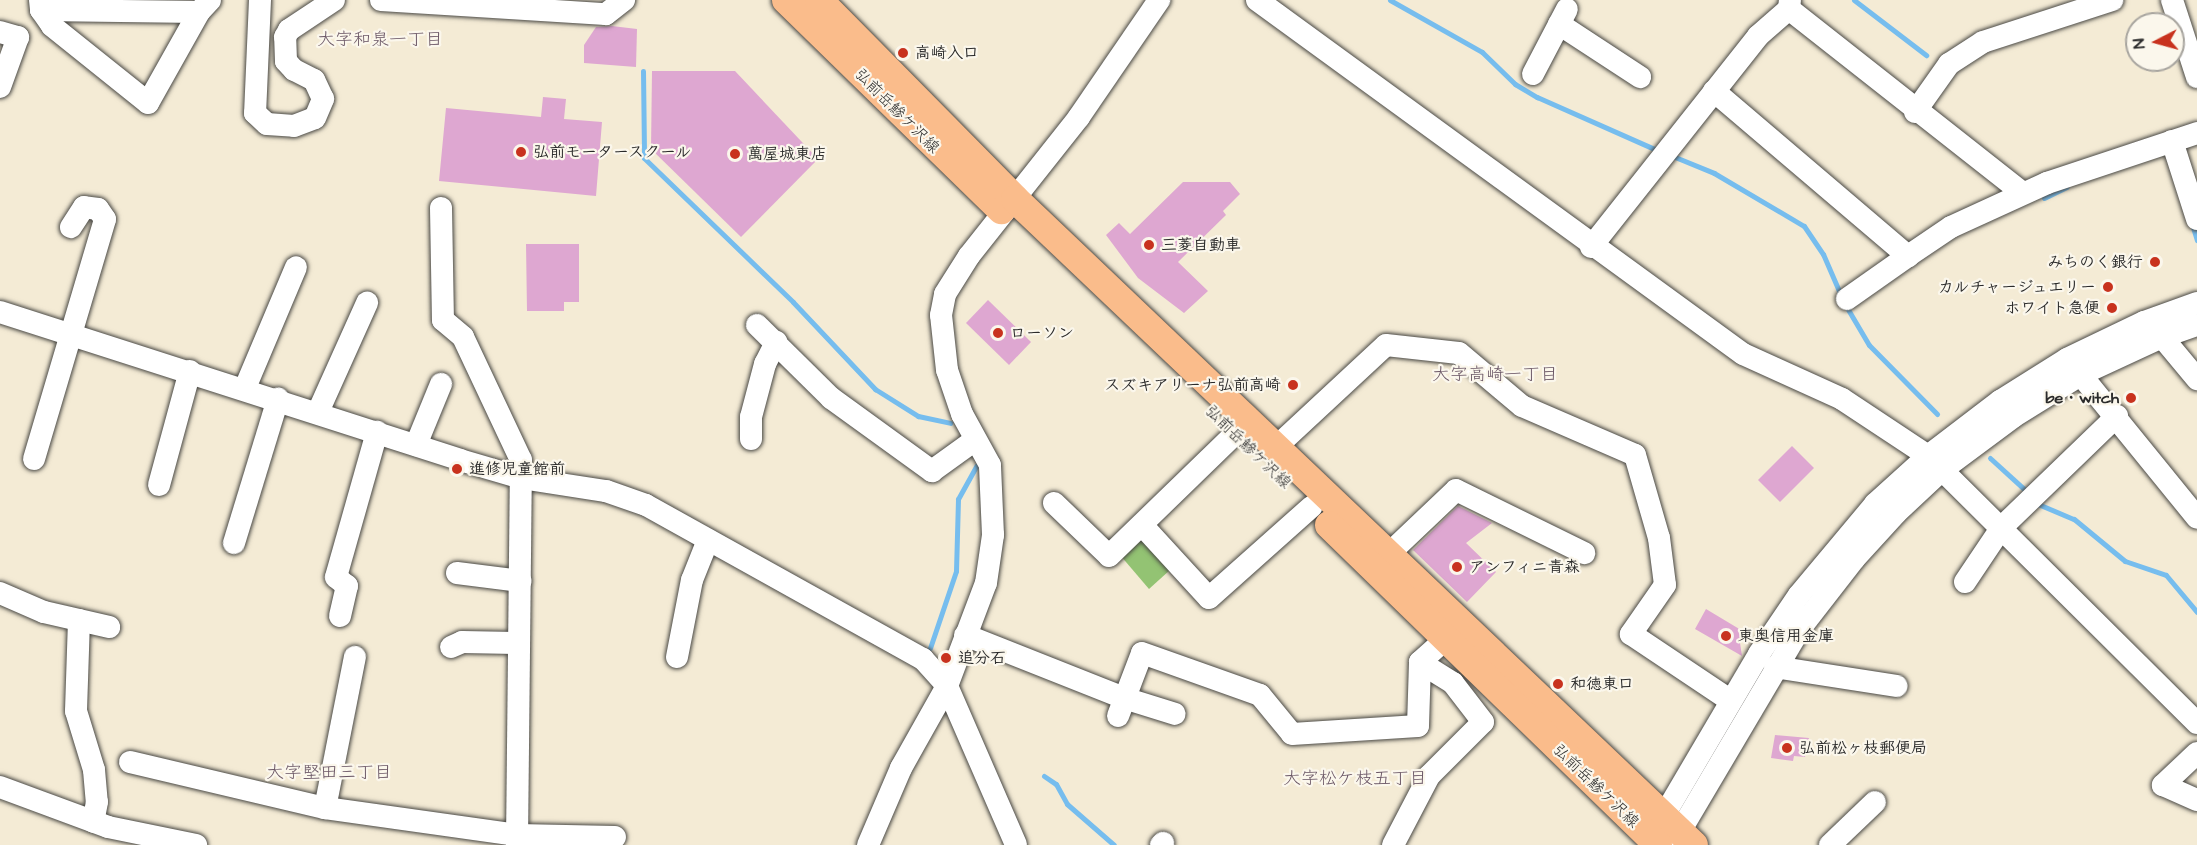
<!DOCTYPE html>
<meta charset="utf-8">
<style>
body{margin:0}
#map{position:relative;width:2197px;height:845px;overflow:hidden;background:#f4ebd5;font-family:"Architects Daughter","Klee One",sans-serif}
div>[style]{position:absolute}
.green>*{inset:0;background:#93c373}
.stream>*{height:5px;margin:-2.5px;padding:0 2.5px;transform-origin:2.5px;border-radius:2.5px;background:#76bdee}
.building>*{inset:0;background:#dea7d1}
.roads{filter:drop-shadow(0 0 2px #494844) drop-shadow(0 0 2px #494844)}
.minor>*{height:22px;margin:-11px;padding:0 11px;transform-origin:11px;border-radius:11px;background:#fff}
.major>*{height:28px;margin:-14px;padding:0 14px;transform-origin:14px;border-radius:14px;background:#fabc8b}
.dots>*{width:16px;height:16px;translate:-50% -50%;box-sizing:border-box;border:3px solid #fbf7ec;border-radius:50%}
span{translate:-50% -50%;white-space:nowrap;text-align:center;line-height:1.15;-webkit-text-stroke:4.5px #fbf7ec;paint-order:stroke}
.poi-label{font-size:16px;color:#2b2b2b;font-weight:700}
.left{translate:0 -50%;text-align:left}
.right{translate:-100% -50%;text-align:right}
.street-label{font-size:16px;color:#2b2b2b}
.neighbourhood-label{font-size:18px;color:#6a5665}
.north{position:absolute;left:2125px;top:12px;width:60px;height:60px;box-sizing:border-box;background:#fbf7ec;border:2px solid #a8a59f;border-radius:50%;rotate:264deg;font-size:16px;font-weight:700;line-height:24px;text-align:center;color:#2b2b2b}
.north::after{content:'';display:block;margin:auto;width:21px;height:27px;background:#c8321e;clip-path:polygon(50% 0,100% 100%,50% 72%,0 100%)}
</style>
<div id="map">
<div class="green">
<div style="clip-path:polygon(1141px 537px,1170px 570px,1149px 589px,1120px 555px)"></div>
</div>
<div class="stream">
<div style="left:1390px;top:0;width:106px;rotate:29.5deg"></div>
<div style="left:1482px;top:52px;width:46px;rotate:44.1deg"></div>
<div style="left:1515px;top:84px;width:26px;rotate:31deg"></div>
<div style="left:1537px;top:97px;width:133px;rotate:23.9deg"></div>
<div style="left:1854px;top:0;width:91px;rotate:37.4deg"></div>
<div style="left:643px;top:71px;width:87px;rotate:89.3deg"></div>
<div style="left:644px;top:158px;width:207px;rotate:44deg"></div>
<div style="left:793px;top:302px;width:120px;rotate:46.7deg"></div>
<div style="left:875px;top:389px;width:51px;rotate:32.1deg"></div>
<div style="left:918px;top:416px;width:33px;rotate:12deg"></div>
<div style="left:1675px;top:157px;width:42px;rotate:22.3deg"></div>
<div style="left:1714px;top:173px;width:104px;rotate:30.5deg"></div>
<div style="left:1804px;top:226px;width:34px;rotate:56deg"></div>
<div style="left:1823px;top:254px;width:48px;rotate:66.6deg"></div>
<div style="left:2044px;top:198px;width:25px;rotate:-26deg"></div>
<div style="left:2192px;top:224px;width:17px;rotate:73deg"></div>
<div style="left:1846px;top:306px;width:45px;rotate:59.5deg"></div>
<div style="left:1869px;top:345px;width:97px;rotate:45.4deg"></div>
<div style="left:1990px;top:458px;width:47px;rotate:42.4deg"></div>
<div style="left:2038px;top:504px;width:39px;rotate:23deg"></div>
<div style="left:2074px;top:519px;width:66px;rotate:39.5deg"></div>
<div style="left:2125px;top:561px;width:43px;rotate:18.9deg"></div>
<div style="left:2166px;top:575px;width:48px;rotate:50deg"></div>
<div style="left:930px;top:648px;width:81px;rotate:-71.3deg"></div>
<div style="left:956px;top:571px;width:72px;rotate:-88.4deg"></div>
<div style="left:958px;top:499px;width:38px;rotate:-61deg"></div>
<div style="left:1044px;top:776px;width:14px;rotate:34deg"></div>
<div style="left:1056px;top:784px;width:23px;rotate:61deg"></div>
<div style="left:1067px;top:804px;width:62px;rotate:41.1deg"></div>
</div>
<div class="building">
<div style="clip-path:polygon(612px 26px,637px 29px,636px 67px,584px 63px,584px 45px,596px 27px)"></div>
<div style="clip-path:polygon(652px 71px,735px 71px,818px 159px,741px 237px,651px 149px)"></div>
<div style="clip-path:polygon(543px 97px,566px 99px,564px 119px,602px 122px,596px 196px,439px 181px,446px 108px,541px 117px)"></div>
<div style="clip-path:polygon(1183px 182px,1230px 182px,1240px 194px,1223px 211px,1226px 215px,1178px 262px,1208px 291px,1184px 313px,1138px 278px,1106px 235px,1119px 223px,1130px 234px)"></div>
<div style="clip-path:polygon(526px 244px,579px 244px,579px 302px,564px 302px,564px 311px,527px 311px)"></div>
<div style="clip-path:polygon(988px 300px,1031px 342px,1009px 365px,966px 323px)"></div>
<div style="clip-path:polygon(1792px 446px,1814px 468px,1780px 502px,1758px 480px)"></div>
<div style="clip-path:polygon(1458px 506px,1492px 523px,1466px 543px,1496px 572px,1467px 602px,1413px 550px)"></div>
<div style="clip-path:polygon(1706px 609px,1746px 633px,1740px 643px,1742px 656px,1695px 629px)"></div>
<div style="clip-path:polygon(1775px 735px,1809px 738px,1805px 757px,1794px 756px,1793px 761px,1771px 758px)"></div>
</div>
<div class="roads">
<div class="minor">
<div style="left:40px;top:0;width:10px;rotate:84deg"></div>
<div style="left:41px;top:10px;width:19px;rotate:55deg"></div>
<div style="left:52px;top:26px;width:123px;rotate:38.7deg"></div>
<div style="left:148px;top:103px;width:104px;rotate:-60.7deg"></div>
<div style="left:199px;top:12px;width:16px;rotate:-47deg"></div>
<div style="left:260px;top:0;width:113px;rotate:92.5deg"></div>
<div style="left:255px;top:113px;width:16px;rotate:43deg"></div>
<div style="left:267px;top:124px;width:27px;rotate:4deg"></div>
<div style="left:294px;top:126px;width:22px;rotate:-21deg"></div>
<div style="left:315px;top:118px;width:21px;rotate:-67deg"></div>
<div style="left:323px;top:99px;width:21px;rotate:-115deg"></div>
<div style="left:314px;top:80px;width:22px;rotate:-153deg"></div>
<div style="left:294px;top:70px;width:12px;rotate:-132deg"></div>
<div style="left:286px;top:61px;width:24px;rotate:-92deg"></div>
<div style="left:285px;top:37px;width:8px;rotate:-60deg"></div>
<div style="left:289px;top:30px;width:54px;rotate:-33.7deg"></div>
<div style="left:381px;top:0;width:225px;rotate:3.6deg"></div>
<div style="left:606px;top:14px;width:23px;rotate:-38deg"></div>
<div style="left:1257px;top:0;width:601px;rotate:36.07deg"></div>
<div style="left:1743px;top:354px;width:109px;rotate:24.4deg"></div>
<div style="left:1842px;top:399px;width:103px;rotate:33.5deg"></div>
<div style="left:1928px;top:456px;width:379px;rotate:44.8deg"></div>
<div style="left:2172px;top:0;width:81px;rotate:72deg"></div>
<div style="left:1789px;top:9px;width:298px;rotate:38.2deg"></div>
<div style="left:41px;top:10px;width:158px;rotate:0.7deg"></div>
<div style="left:1559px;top:24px;width:97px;rotate:33.2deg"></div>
<div style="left:0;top:32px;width:19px;rotate:16deg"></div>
<div style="left:18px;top:37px;width:53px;rotate:109.8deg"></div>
<div style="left:1533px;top:74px;width:73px;rotate:-62.4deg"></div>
<div style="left:1714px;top:91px;width:255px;rotate:40.4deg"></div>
<div style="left:1908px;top:256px;width:52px;rotate:-34deg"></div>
<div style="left:1951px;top:227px;width:106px;rotate:-24.6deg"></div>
<div style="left:2047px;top:183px;width:158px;rotate:-18.4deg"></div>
<div style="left:1915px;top:112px;width:59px;rotate:-54.7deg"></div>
<div style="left:1949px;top:64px;width:40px;rotate:-32.9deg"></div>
<div style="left:1983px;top:42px;width:136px;rotate:-18deg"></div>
<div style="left:2172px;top:141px;width:82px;rotate:72.2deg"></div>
<div style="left:441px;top:208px;width:112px;rotate:89deg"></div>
<div style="left:443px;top:320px;width:26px;rotate:40deg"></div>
<div style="left:463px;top:337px;width:136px;rotate:64.8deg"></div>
<div style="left:521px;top:460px;width:385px;rotate:90.6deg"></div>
<div style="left:1591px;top:247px;width:269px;rotate:-51.6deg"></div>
<div style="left:1758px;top:36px;width:41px;rotate:-41.1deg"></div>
<div style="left:1789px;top:9px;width:9px;rotate:-84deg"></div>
<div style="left:1847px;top:299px;width:75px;rotate:-35.2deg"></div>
<div style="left:0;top:312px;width:483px;rotate:17.8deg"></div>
<div style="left:460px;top:460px;width:64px;rotate:16.4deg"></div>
<div style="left:521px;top:478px;width:86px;rotate:8.7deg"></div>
<div style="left:606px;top:491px;width:42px;rotate:19.3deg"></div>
<div style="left:646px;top:505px;width:317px;rotate:29.1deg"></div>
<div style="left:923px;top:659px;width:36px;rotate:48deg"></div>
<div style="left:947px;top:686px;width:173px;rotate:66.5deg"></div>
<div style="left:757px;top:325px;width:104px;rotate:44.6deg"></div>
<div style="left:831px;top:398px;width:125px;rotate:35.9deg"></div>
<div style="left:932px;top:471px;width:53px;rotate:-35.8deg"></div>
<div style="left:2162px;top:337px;width:55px;rotate:50.2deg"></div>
<div style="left:2072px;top:364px;width:198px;rotate:50.9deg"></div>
<div style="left:245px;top:388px;width:131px;rotate:-67.1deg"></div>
<div style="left:318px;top:412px;width:120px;rotate:-65.8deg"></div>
<div style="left:751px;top:439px;width:22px;rotate:-90deg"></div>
<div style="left:751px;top:417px;width:55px;rotate:-75.2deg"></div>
<div style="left:765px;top:364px;width:25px;rotate:-63deg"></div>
<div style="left:416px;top:445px;width:66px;rotate:-67.7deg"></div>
<div style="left:1275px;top:448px;width:151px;rotate:-42.9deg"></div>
<div style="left:1386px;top:345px;width:73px;rotate:6.3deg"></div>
<div style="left:1459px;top:353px;width:82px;rotate:40.1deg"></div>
<div style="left:1522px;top:406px;width:123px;rotate:23.4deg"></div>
<div style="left:1635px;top:455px;width:86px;rotate:73.9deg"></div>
<div style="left:1659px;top:538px;width:47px;rotate:82.7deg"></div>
<div style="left:1665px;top:585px;width:60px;rotate:124.8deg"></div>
<div style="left:1631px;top:634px;width:120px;rotate:33.8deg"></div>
<div style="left:34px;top:459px;width:250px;rotate:-73.5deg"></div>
<div style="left:105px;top:219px;width:12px;rotate:-125deg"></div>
<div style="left:98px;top:209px;width:14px;rotate:-172deg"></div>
<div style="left:84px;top:207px;width:24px;rotate:123deg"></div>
<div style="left:159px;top:485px;width:118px;rotate:-74.8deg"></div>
<div style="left:1054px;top:503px;width:76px;rotate:43.9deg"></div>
<div style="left:1109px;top:556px;width:175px;rotate:-44.1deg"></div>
<div style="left:1142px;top:525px;width:99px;rotate:47.5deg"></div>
<div style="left:1209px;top:598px;width:137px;rotate:-41.7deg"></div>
<div style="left:234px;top:543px;width:151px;rotate:-73deg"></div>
<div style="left:1376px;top:566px;width:110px;rotate:-43.5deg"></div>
<div style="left:1456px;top:490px;width:143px;rotate:26.2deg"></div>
<div style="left:457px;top:573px;width:64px;rotate:7.2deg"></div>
<div style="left:1965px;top:582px;width:66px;rotate:-56.1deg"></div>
<div style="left:2002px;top:527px;width:160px;rotate:-44deg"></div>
<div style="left:0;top:593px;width:48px;rotate:23.4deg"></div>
<div style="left:44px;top:612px;width:67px;rotate:13deg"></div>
<div style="left:340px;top:616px;width:31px;rotate:-77deg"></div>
<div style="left:347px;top:586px;width:14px;rotate:-141deg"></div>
<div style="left:336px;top:577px;width:151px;rotate:-74.2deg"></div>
<div style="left:79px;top:620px;width:91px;rotate:91.9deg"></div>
<div style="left:76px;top:711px;width:62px;rotate:73deg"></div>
<div style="left:94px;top:770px;width:32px;rotate:85deg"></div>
<div style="left:97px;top:802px;width:20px;rotate:101deg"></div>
<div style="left:965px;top:635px;width:171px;rotate:21.6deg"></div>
<div style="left:1124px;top:698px;width:53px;rotate:17.4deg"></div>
<div style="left:451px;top:647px;width:12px;rotate:-24deg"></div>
<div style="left:462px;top:642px;width:54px;rotate:1.1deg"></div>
<div style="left:677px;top:657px;width:78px;rotate:-79deg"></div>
<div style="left:692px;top:580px;width:43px;rotate:-68.2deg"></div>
<div style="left:1775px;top:667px;width:123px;rotate:8.9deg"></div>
<div style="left:1118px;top:716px;width:67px;rotate:-69.1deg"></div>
<div style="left:1142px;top:653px;width:125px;rotate:19.6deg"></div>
<div style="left:1260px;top:695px;width:50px;rotate:50.6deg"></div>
<div style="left:1292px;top:734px;width:126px;rotate:-3.6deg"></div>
<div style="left:1418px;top:726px;width:64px;rotate:-88.2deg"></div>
<div style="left:2197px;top:753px;width:47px;rotate:136.7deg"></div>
<div style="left:2163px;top:785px;width:37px;rotate:24deg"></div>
<div style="left:130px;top:762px;width:200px;rotate:13.3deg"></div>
<div style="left:325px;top:808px;width:194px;rotate:8deg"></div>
<div style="left:517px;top:835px;width:98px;rotate:1.2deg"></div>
<div style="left:0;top:787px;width:115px;rotate:20.3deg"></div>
<div style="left:108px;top:827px;width:90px;rotate:11.6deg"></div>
<div style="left:325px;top:808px;width:154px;rotate:-78.8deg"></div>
<div style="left:1656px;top:829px;width:203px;rotate:-59.5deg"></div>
<div style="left:1759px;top:654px;width:71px;rotate:-55.9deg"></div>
<div style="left:1799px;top:595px;width:119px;rotate:-50.1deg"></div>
<div style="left:1875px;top:504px;width:72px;rotate:-42.2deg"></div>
<div style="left:1928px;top:456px;width:91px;rotate:-37.4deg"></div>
<div style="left:2000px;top:401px;width:79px;rotate:-32.1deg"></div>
<div style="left:2067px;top:359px;width:85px;rotate:-25.7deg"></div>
<div style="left:2144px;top:322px;width:56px;rotate:-19.7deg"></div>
<div style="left:868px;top:845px;width:84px;rotate:-66.8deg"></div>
<div style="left:901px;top:768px;width:94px;rotate:-60.7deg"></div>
<div style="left:947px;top:686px;width:110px;rotate:-69.3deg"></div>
<div style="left:986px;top:583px;width:49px;rotate:-81.7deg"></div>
<div style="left:993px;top:535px;width:70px;rotate:-92.5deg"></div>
<div style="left:990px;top:465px;width:58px;rotate:-118.8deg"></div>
<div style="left:962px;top:414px;width:46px;rotate:-108.8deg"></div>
<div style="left:947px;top:370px;width:55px;rotate:-96.2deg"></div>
<div style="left:941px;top:315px;width:21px;rotate:-79deg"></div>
<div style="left:945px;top:294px;width:45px;rotate:-57.7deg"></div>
<div style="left:969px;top:256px;width:177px;rotate:-51.6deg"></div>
<div style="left:1079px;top:117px;width:142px;rotate:-55.6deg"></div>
<div style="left:1161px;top:845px;width:3px;rotate:-45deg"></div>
<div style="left:1393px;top:845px;width:78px;rotate:-62.4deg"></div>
<div style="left:1429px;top:776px;width:76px;rotate:-45deg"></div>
<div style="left:1483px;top:722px;width:49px;rotate:-127.6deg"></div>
<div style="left:1453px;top:683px;width:39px;rotate:-148deg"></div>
<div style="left:1420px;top:662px;width:51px;rotate:-41.8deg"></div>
<div style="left:1672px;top:845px;width:250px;rotate:-59.4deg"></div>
<div style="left:1799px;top:630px;width:90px;rotate:-52.2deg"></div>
<div style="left:1854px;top:559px;width:62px;rotate:-47.6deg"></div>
<div style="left:1896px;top:513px;width:63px;rotate:-43.1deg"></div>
<div style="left:1942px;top:470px;width:89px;rotate:-36.7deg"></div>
<div style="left:2013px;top:417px;width:81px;rotate:-31.9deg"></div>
<div style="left:2082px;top:374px;width:88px;rotate:-24.8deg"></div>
<div style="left:2162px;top:337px;width:37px;rotate:-19deg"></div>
<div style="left:1830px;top:845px;width:62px;rotate:-43.7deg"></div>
</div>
<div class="major">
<div style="left:786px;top:0;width:301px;rotate:44.3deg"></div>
<div style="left:819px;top:0;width:279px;rotate:45.4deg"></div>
<div style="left:1015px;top:199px;width:937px;rotate:43.57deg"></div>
<div style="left:1329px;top:525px;width:459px;rotate:44.2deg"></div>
</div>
</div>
<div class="dots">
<div style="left:903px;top:53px;background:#c8321e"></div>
<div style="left:521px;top:152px;background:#c8321e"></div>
<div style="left:735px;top:154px;background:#c8321e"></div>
<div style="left:1149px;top:245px;background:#c8321e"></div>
<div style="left:2155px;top:262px;background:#c8321e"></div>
<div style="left:2108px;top:287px;background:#c8321e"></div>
<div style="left:2112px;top:308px;background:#c8321e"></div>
<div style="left:998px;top:333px;background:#c8321e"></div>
<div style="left:1293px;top:385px;background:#c8321e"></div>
<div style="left:2131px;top:398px;background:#c8321e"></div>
<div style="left:457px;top:469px;background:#c8321e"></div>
<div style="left:1457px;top:567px;background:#c8321e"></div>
<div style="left:1726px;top:636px;background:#c8321e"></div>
<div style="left:946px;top:658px;background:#c8321e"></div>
<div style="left:1558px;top:684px;background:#c8321e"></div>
<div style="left:1787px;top:748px;background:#c8321e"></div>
</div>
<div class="poi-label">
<span class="left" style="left:915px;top:53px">高崎入口</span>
<span class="left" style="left:533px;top:152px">弘前モータースクール</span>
<span class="left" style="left:747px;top:154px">萬屋城東店</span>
<span class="left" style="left:1161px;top:245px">三菱自動車</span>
<span class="right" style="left:2143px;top:262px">みちのく銀行</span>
<span class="right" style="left:2096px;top:287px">カルチャージュエリー</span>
<span class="right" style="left:2100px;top:308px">ホワイト急便</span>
<span class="left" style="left:1010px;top:333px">ローソン</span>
<span class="right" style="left:1281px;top:385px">スズキアリーナ弘前高崎</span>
<span class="right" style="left:2119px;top:398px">be・witch</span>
<span class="left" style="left:469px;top:469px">進修児童館前</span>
<span class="left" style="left:1469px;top:567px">アンフィニ青森</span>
<span class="left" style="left:1738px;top:636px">東奥信用金庫</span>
<span class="left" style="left:958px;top:658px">追分石</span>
<span class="left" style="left:1570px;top:684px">和徳東口</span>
<span class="left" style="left:1799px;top:748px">弘前松ヶ枝郵便局</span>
</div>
<div class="street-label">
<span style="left:897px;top:111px;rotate:45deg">弘前岳鰺ケ沢線</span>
<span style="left:1248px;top:447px;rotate:44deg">弘前岳鰺ケ沢線</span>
<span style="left:1596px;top:786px;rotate:44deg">弘前岳鰺ケ沢線</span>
</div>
<div class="neighbourhood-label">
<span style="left:380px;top:40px">大字和泉一丁目</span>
<span style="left:1495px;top:375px">大字高崎一丁目</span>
<span style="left:329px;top:773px">大字堅田三丁目</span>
<span style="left:1355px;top:779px">大字松ケ枝五丁目</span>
</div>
<div class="north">N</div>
</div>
